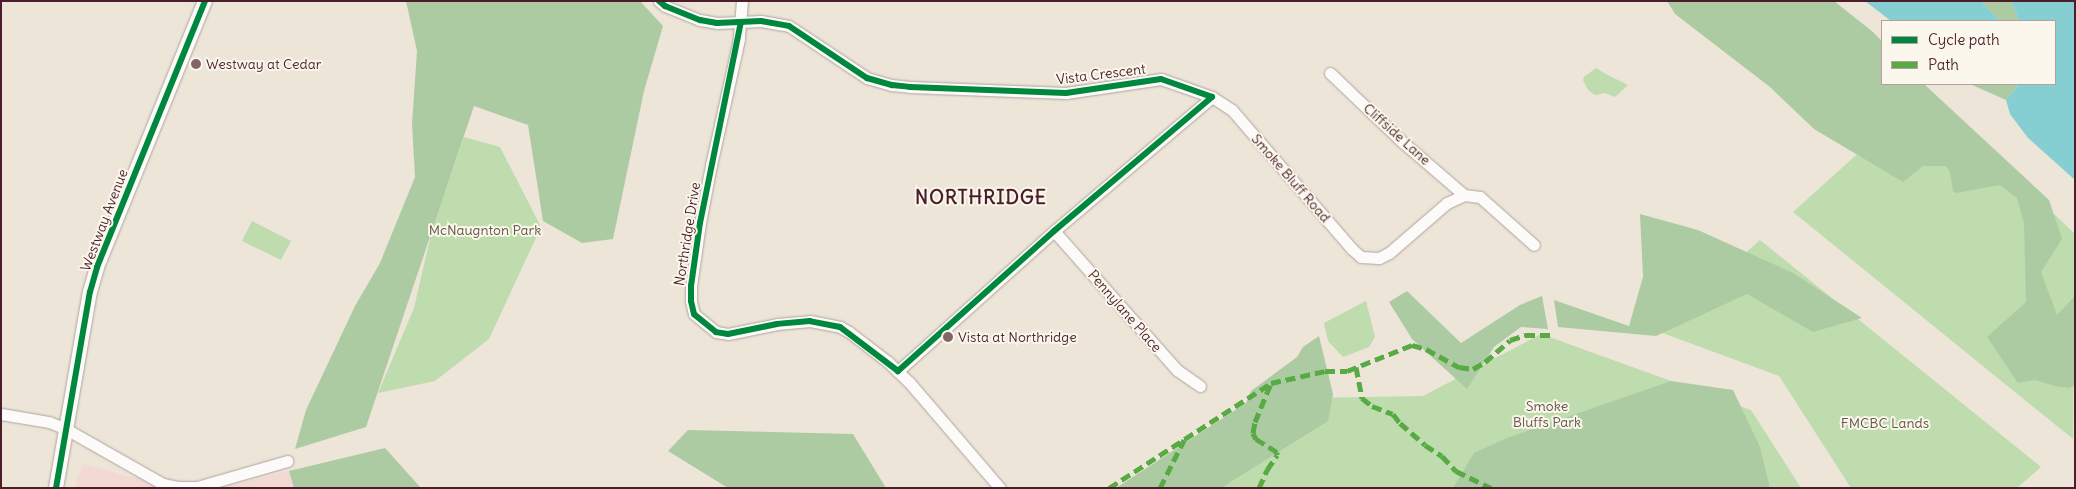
<!DOCTYPE html>
<style>
body{margin:0}
#map{position:relative;width:2076px;height:489px;overflow:hidden;background:#ede5d8;font-family:Delius,sans-serif}
div>[style]{position:absolute}
.built>*{inset:0;background:#f2d9d4}
.green>*{inset:0;background:#bedcad}
.forest>*{inset:0;background:#adcba2}
.water>*{inset:0;background:#85cfd2}
.roads{filter:drop-shadow(0 0 1px #aea59f) drop-shadow(0 0 1px #aea59f)}
.minor>*{height:11px;margin:-5.5px;padding:0 5.5px;transform-origin:5.5px;border-radius:5.5px;background:#fcfbf9}
.tertiary>*{height:14px;margin:-7px;padding:0 7px;transform-origin:7px;border-radius:7px;background:#fcfbf9}
.quiet>*{height:5px;margin-top:-2.5px;transform-origin:0;background:repeating-linear-gradient(90deg,#57aa44 0 10px,transparent 0 15px)}
.cycleway>*{height:6px;margin:-3px;padding:0 3px;transform-origin:3px;border-radius:3px;background:#00873e}
.dots>*{width:14px;height:14px;translate:-50% -50%;box-sizing:border-box;border:2px solid #fbf7ec;border-radius:50%}
span{translate:-50% -50%;white-space:nowrap;text-align:center;line-height:1.15;-webkit-text-stroke:4px #fbf7ec;paint-order:stroke}
.poi-label{font-size:14px;color:#4a1f2b}
.left{translate:0 -50%;text-align:left}
.street-label{font-size:14px;color:#4a1f2b}
.park-label{font-size:14px;color:#615648}
.district-label{font-size:19px;color:#4a1f2b;font-weight:700;letter-spacing:1px}
.frame{position:absolute;inset:0;border:2px solid #4a1f2b;pointer-events:none}
.legend{position:absolute;left:1881px;top:20px;width:175px;height:65px;box-sizing:border-box;background:#fbf7ec;border:1px solid #b4a19f;margin:0;padding:6px 9px;list-style:none;font-size:15px;color:#4a1f2b}
.legend li{display:flex;align-items:center;gap:10px;height:25px}
.legend b{width:25px;border:1px solid #b4a19f}
</style>
<div id="map">
<div class="built">
<div style="clip-path:polygon(82px 464px,173px 488px,75px 488px)"></div>
<div style="clip-path:polygon(289px 471px,294px 488px,222px 488px)"></div>
</div>
<div class="green">
<div style="clip-path:polygon(1596px 68px,1606px 74px,1628px 85px,1615px 97px,1605px 93px,1595px 95px,1588px 90px,1583px 80px,1584px 77px)"></div>
<div style="clip-path:polygon(1926px 92px,2075px 234px,2073px 439px,1793px 212px)"></div>
<div style="clip-path:polygon(464px 137px,500px 147px,541px 227px,489px 339px,435px 381px,378px 393px,414px 308px,432px 230px)"></div>
<div style="clip-path:polygon(252px 221px,291px 241px,281px 260px,242px 241px)"></div>
<div style="clip-path:polygon(1760px 240px,2041px 467px,2017px 488px,1851px 488px,1779px 376px,1657px 331px)"></div>
<div style="clip-path:polygon(1366px 301px,1375px 337px,1369px 347px,1343px 357px,1328px 341px,1324px 323px)"></div>
<div style="clip-path:polygon(1541px 334px,1751px 410px,1801px 488px,1162px 488px,1306px 398px,1423px 396px)"></div>
</div>
<div class="forest">
<div style="clip-path:polygon(406px 1px,640px 1px,663px 26px,644px 91px,613px 239px,582px 243px,543px 221px,528px 125px,474px 106px,366px 427px,295px 449px,306px 410px,355px 306px,380px 263px,415px 177px,412px 124px,417px 51px)"></div>
<div style="clip-path:polygon(1667px 1px,1834px 1px,1873px 32px,1882px 41px,1882px 84px,1924px 84px,2049px 200px,2062px 239px,2041px 272px,2057px 315px,2075px 296px,2075px 385px,2069px 388px,2055px 386px,2035px 380px,2018px 383px,1987px 337px,2026px 302px,2024px 223px,2017px 198px,2000px 185px,1956px 193px,1953px 191px,1950px 172px,1946px 166px,1923px 166px,1903px 182px,1814px 129px,1770px 87px,1675px 14px)"></div>
<div style="clip-path:polygon(1981px 1px,2011px 1px,2019px 21px,2000px 21px)"></div>
<div style="clip-path:polygon(1973px 84px,2019px 84px,2006px 100px,1972px 85px)"></div>
<div style="clip-path:polygon(1640px 214px,1698px 230px,1793px 273px,1862px 318px,1813px 332px,1747px 294px,1656px 336px,1558px 327px,1554px 300px,1629px 326px,1643px 277px)"></div>
<div style="clip-path:polygon(1407px 291px,1461px 343px,1520px 305px,1542px 296px,1548px 329px,1521px 327px,1494px 347px,1467px 389px,1412px 339px,1389px 302px)"></div>
<div style="clip-path:polygon(1319px 336px,1333px 394px,1328px 421px,1221px 488px,1116px 488px,1246px 403px,1251px 391px,1297px 357px,1303px 347px)"></div>
<div style="clip-path:polygon(1671px 381px,1733px 390px,1760px 447px,1770px 488px,1453px 488px,1474px 453px,1507px 438px)"></div>
<div style="clip-path:polygon(688px 430px,853px 434px,886px 488px,728px 488px,668px 451px)"></div>
<div style="clip-path:polygon(385px 448px,421px 488px,294px 488px,289px 471px)"></div>
</div>
<div class="water">
<div style="clip-path:polygon(1865px 1px,1981px 1px,2000px 21px,1891px 21px)"></div>
<div style="clip-path:polygon(2011px 1px,2075px 1px,2075px 180px,2028px 138px,2010px 114px,2006px 100px,2019px 84px,2055px 84px,2055px 21px,2019px 21px)"></div>
</div>
<div class="roads">
<div class="minor">
<div style="left:659px;top:1px;width:8px;rotate:40deg"></div>
<div style="left:665px;top:6px;width:38px;rotate:22deg"></div>
<div style="left:700px;top:20px;width:17px;rotate:10deg"></div>
<div style="left:717px;top:23px;width:44px;rotate:-2.6deg"></div>
<div style="left:761px;top:21px;width:28px;rotate:10deg"></div>
<div style="left:789px;top:26px;width:94px;rotate:33.7deg"></div>
<div style="left:867px;top:78px;width:26px;rotate:16deg"></div>
<div style="left:892px;top:85px;width:18px;rotate:6deg"></div>
<div style="left:910px;top:87px;width:156px;rotate:2.2deg"></div>
<div style="left:1066px;top:93px;width:96px;rotate:-8.4deg"></div>
<div style="left:1161px;top:79px;width:54px;rotate:19.4deg"></div>
<div style="left:1212px;top:97px;width:207px;rotate:139.7deg"></div>
<div style="left:1054px;top:231px;width:210px;rotate:138.1deg"></div>
<div style="left:742px;top:1px;width:38px;rotate:95deg"></div>
<div style="left:739px;top:39px;width:129px;rotate:102.5deg"></div>
<div style="left:711px;top:165px;width:59px;rotate:100.7deg"></div>
<div style="left:700px;top:223px;width:64px;rotate:98.1deg"></div>
<div style="left:691px;top:286px;width:15px;rotate:90deg"></div>
<div style="left:691px;top:301px;width:13px;rotate:77deg"></div>
<div style="left:694px;top:314px;width:28px;rotate:39deg"></div>
<div style="left:716px;top:332px;width:12px;rotate:9deg"></div>
<div style="left:728px;top:334px;width:50px;rotate:-11.5deg"></div>
<div style="left:777px;top:324px;width:33px;rotate:-5deg"></div>
<div style="left:810px;top:321px;width:31px;rotate:11deg"></div>
<div style="left:840px;top:327px;width:10px;rotate:29deg"></div>
<div style="left:849px;top:332px;width:49px;rotate:37.6deg"></div>
<div style="left:888px;top:362px;width:29px;rotate:44deg"></div>
<div style="left:909px;top:382px;width:140px;rotate:49.4deg"></div>
<div style="left:1330px;top:73px;width:95px;rotate:43.7deg"></div>
<div style="left:1399px;top:139px;width:86px;rotate:40.7deg"></div>
<div style="left:1212px;top:97px;width:24px;rotate:33deg"></div>
<div style="left:1232px;top:110px;width:184px;rotate:49.2deg"></div>
<div style="left:1352px;top:249px;width:12px;rotate:42deg"></div>
<div style="left:1361px;top:257px;width:18px;rotate:3deg"></div>
<div style="left:1379px;top:258px;width:11px;rotate:-27deg"></div>
<div style="left:1389px;top:253px;width:77px;rotate:-40.8deg"></div>
<div style="left:1447px;top:203px;width:19px;rotate:-25deg"></div>
<div style="left:1464px;top:195px;width:16px;rotate:7deg"></div>
<div style="left:1480px;top:197px;width:72px;rotate:41.6deg"></div>
<div style="left:1054px;top:231px;width:186px;rotate:48.5deg"></div>
<div style="left:1177px;top:370px;width:28px;rotate:35deg"></div>
<div style="left:1px;top:414px;width:49px;rotate:9.5deg"></div>
<div style="left:49px;top:422px;width:18px;rotate:22deg"></div>
<div style="left:66px;top:429px;width:112px;rotate:29.6deg"></div>
<div style="left:163px;top:484px;width:16px;rotate:11deg"></div>
<div style="left:179px;top:487px;width:18px"></div>
<div style="left:197px;top:487px;width:94px;rotate:-16.1deg"></div>
</div>
<div class="tertiary">
<div style="left:56px;top:488px;width:199px;rotate:-80.2deg"></div>
<div style="left:90px;top:292px;width:26px;rotate:-74deg"></div>
<div style="left:97px;top:267px;width:287px;rotate:-67.9deg"></div>
</div>
</div>
<div class="quiet">
<div style="left:1356px;top:367px;width:32px;rotate:79deg"></div>
<div style="left:1362px;top:398px;width:13px;rotate:39deg"></div>
<div style="left:1372px;top:406px;width:22px;rotate:21deg"></div>
<div style="left:1393px;top:414px;width:11px;rotate:52deg"></div>
<div style="left:1400px;top:423px;width:33px;rotate:41deg"></div>
<div style="left:1425px;top:445px;width:20px;rotate:33deg"></div>
<div style="left:1442px;top:456px;width:21px;rotate:47deg"></div>
<div style="left:1456px;top:471px;width:39px;rotate:26deg"></div>
<div style="left:1109px;top:488px;width:193px;rotate:-32.9deg"></div>
<div style="left:1271px;top:383px;width:55px;rotate:-12.5deg"></div>
<div style="left:1325px;top:371px;width:22px"></div>
<div style="left:1347px;top:371px;width:70px;rotate:-21.8deg"></div>
<div style="left:1412px;top:345px;width:15px;rotate:16deg"></div>
<div style="left:1426px;top:349px;width:38px;rotate:29deg"></div>
<div style="left:1459px;top:367px;width:14px;rotate:8deg"></div>
<div style="left:1473px;top:369px;width:14px;rotate:-30deg"></div>
<div style="left:1485px;top:362px;width:33px;rotate:-41deg"></div>
<div style="left:1510px;top:340px;width:16px;rotate:-18deg"></div>
<div style="left:1525px;top:335px;width:29px"></div>
<div style="left:1160px;top:488px;width:54px;rotate:-63.4deg"></div>
<div style="left:1259px;top:488px;width:20px;rotate:-66deg"></div>
<div style="left:1267px;top:470px;width:18px;rotate:-56deg"></div>
<div style="left:1277px;top:455px;width:3px;rotate:-90deg"></div>
<div style="left:1277px;top:452px;width:25px;rotate:-148deg"></div>
<div style="left:1256px;top:439px;width:7px;rotate:-117deg"></div>
<div style="left:1253px;top:433px;width:11px;rotate:-80deg"></div>
<div style="left:1255px;top:422px;width:42px;rotate:-67.7deg"></div>
</div>
<div class="cycleway">
<div style="left:659px;top:1px;width:8px;rotate:40deg"></div>
<div style="left:665px;top:6px;width:38px;rotate:22deg"></div>
<div style="left:700px;top:20px;width:17px;rotate:10deg"></div>
<div style="left:717px;top:23px;width:44px;rotate:-2.6deg"></div>
<div style="left:761px;top:21px;width:28px;rotate:10deg"></div>
<div style="left:789px;top:26px;width:94px;rotate:33.7deg"></div>
<div style="left:867px;top:78px;width:26px;rotate:16deg"></div>
<div style="left:892px;top:85px;width:18px;rotate:6deg"></div>
<div style="left:910px;top:87px;width:156px;rotate:2.2deg"></div>
<div style="left:1066px;top:93px;width:96px;rotate:-8.4deg"></div>
<div style="left:1161px;top:79px;width:54px;rotate:19.4deg"></div>
<div style="left:1212px;top:97px;width:207px;rotate:139.7deg"></div>
<div style="left:1054px;top:231px;width:210px;rotate:138.1deg"></div>
<div style="left:898px;top:371px;width:73px;rotate:-142.8deg"></div>
<div style="left:840px;top:327px;width:31px;rotate:-169deg"></div>
<div style="left:810px;top:321px;width:33px;rotate:175deg"></div>
<div style="left:777px;top:324px;width:50px;rotate:168.5deg"></div>
<div style="left:728px;top:334px;width:12px;rotate:-171deg"></div>
<div style="left:716px;top:332px;width:28px;rotate:-141deg"></div>
<div style="left:694px;top:314px;width:13px;rotate:-103deg"></div>
<div style="left:691px;top:301px;width:15px;rotate:-90deg"></div>
<div style="left:691px;top:286px;width:64px;rotate:-81.9deg"></div>
<div style="left:700px;top:223px;width:205px;rotate:-78.5deg"></div>
<div style="left:56px;top:488px;width:199px;rotate:-80.2deg"></div>
<div style="left:90px;top:292px;width:26px;rotate:-74deg"></div>
<div style="left:97px;top:267px;width:287px;rotate:-67.9deg"></div>
</div>
<div class="dots">
<div style="left:196px;top:64px;background:#836468"></div>
<div style="left:948px;top:337px;background:#836468"></div>
</div>
<div class="poi-label">
<span class="left" style="left:206px;top:64px">Westway at Cedar</span>
<span class="left" style="left:958px;top:337px">Vista at Northridge</span>
</div>
<div class="street-label">
<span style="left:1101px;top:74px;rotate:-7deg">Vista Crescent</span>
<span style="left:1397px;top:134px;rotate:42deg">Cliffside Lane</span>
<span style="left:1291px;top:178px;rotate:49deg">Smoke Bluff Road</span>
<span style="left:104px;top:220px;rotate:-69deg">Westway Avenue</span>
<span style="left:687px;top:234px;rotate:-81deg">Northridge Drive</span>
<span style="left:1125px;top:311px;rotate:49deg">Pennylane Place</span>
</div>
<div class="park-label">
<span style="left:485px;top:230px">McNaugnton Park</span>
<span style="left:1547px;top:414px">Smoke<br>Bluffs Park</span>
<span style="left:1885px;top:423px">FMCBC Lands</span>
</div>
<div class="district-label">
<span style="left:981px;top:198px">NORTHRIDGE</span>
</div>
<div class="frame"></div>
<ul class="legend">
<li><b style="height:6px;background:#00873e"></b>Cycle path</li>
<li><b style="height:6px;background:#57aa44"></b>Path</li>
</ul>
</div>
